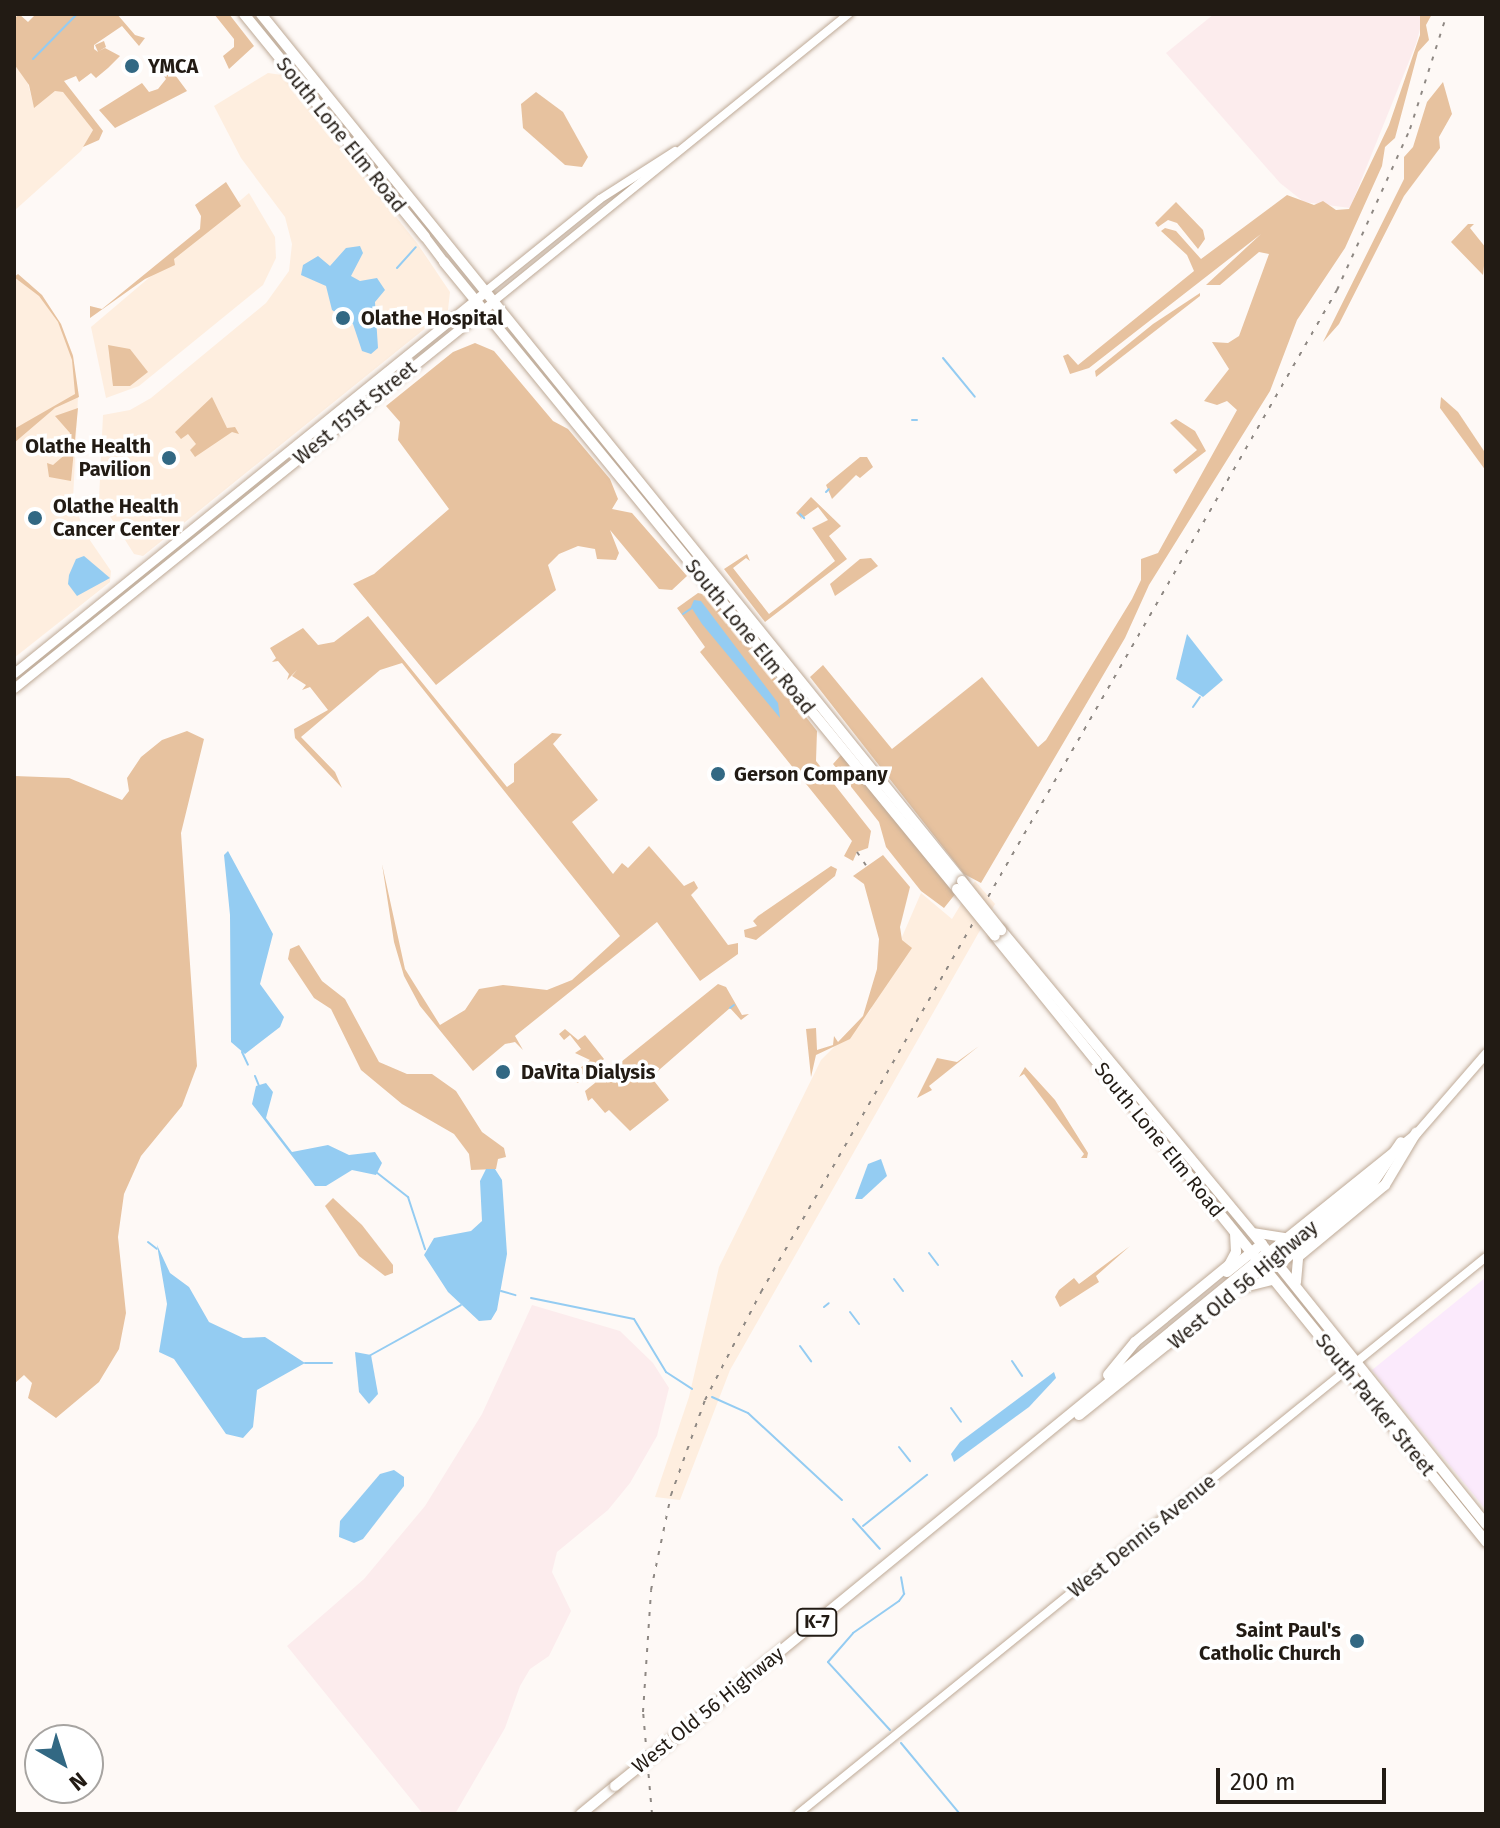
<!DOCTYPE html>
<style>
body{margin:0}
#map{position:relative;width:1500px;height:1828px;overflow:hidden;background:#fef9f6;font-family:"Fira Sans",sans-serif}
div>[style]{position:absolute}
.commercial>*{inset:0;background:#fbeafc}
.industrial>*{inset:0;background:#fceced}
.built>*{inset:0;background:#feeedf}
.green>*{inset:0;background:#e7c29f}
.water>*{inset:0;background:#94ccf2}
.stream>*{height:2px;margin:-1px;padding:0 1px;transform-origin:1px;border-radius:1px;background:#94ccf2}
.roads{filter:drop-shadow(0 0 2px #beaa97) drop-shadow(0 0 2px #beaa97)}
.tertiary>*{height:8px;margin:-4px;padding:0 4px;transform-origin:4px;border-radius:4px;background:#fff}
.secondary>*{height:9px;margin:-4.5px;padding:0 4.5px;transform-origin:4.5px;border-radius:4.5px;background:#fff}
.primary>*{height:10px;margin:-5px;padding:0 5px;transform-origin:5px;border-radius:5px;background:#fff}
.trunk>*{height:10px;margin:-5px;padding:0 5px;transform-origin:5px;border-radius:5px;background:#fff}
.rail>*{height:2px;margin-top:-1px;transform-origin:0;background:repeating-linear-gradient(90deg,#8e8883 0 4px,transparent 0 12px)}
.bridges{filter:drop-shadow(0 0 2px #beaa97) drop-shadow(0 0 2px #beaa97)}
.primary-bridge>*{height:10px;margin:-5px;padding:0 5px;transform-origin:5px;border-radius:5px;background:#fff}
.trunk-bridge>*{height:10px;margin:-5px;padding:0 5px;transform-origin:5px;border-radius:5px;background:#fff}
.dots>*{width:22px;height:22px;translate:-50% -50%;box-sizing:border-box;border:4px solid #fff;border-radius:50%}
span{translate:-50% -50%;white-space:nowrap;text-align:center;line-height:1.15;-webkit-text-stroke:7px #fff;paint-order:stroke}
.shield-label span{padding:2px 6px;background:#fff;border:2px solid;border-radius:6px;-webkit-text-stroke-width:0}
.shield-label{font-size:18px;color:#221b14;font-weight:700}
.poi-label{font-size:20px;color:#221b14;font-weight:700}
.left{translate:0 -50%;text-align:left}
.right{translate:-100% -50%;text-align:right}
.street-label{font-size:20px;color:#221b14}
.frame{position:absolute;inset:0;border:16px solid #221b14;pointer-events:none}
.north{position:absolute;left:24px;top:1724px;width:80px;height:80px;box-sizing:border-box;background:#fff;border:2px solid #a7a4a1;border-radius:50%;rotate:141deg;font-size:22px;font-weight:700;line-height:32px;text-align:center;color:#221b14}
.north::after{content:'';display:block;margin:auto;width:28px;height:36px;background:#326883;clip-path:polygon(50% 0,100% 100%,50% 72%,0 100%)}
.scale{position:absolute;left:1216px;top:1768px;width:170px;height:36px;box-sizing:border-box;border:4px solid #221b14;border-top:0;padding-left:10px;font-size:24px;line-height:28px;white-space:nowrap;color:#221b14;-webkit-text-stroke:6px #fff;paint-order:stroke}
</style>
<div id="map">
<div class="commercial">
<div style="clip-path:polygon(1485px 1278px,1486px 1280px,1486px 1510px,1372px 1370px)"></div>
</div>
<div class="industrial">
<div style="clip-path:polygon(1214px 14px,1424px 14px,1416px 44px,1350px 208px,1304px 202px,1280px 183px,1166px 53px)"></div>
<div style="clip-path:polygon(532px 1305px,620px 1331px,653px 1363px,669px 1388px,657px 1436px,630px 1483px,608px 1510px,557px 1552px,552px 1572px,571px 1611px,549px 1656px,530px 1669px,520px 1686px,505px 1728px,455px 1814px,423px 1814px,287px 1646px,364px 1579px,425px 1506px,482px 1414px)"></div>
</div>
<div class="built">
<div style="clip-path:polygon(14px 64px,27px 80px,34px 107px,55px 91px,63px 91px,93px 130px,81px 151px,14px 211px)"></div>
<div style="clip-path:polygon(268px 73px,282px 75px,417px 243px,450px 292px,448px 310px,143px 556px,134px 554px,99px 499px,103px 415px,130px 410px,151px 398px,266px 303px,289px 271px,292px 244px,285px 217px,241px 158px,214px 106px)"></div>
<div style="clip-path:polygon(249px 193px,275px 237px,276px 258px,263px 285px,139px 386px,106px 398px,91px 327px)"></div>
<div style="clip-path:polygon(14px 275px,29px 283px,59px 321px,73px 355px,78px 397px,73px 500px,85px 533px,111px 571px,110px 582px,14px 658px)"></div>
<div style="clip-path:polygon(975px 881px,995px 904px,730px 1370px,680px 1500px,655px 1497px,689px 1397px,719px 1267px,821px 1060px,870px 1011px,921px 893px,952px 919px)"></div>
</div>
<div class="green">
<div style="clip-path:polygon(19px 14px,28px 22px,36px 14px,117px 14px,135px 35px,145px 38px,139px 46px,122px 26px,94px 45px,94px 49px,98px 52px,95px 45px,104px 41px,106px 47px,99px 51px,105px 48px,120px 56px,108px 68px,96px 78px,91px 73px,79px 82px,76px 76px,64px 81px,103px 131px,99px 140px,83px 147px,93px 130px,63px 92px,55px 91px,34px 108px,29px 85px,14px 64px,14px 19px)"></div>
<div style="clip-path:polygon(214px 14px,229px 14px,254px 46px,229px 69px,223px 56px,234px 47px,234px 39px)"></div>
<div style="clip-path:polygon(1420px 14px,1432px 14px,1426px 25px,1429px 40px,1418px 52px,1395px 138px,1385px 147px,1382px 166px,1345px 248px,1297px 320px,1270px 391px,1149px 585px,1125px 638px,981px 883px,964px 874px,810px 677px,823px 665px,892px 749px,982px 677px,1038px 747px,1046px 740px,1132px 599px,1141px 580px,1141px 559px,1158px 553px,1237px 410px,1227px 401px,1217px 405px,1204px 401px,1229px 369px,1212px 342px,1228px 343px,1239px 336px,1269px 254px,1259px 252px,1220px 285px,1206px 285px,1261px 234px,1089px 368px,1070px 374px,1063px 356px,1068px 354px,1078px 365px,1194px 271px,1187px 255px,1161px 231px,1165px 228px,1176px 231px,1201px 259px,1287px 195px,1314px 205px,1323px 201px,1336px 210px,1349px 209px,1389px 125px,1420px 35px)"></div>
<div style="clip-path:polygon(164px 60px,187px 91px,115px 128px,99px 110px,142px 83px,149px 92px,158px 89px,166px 79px,154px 61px)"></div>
<div style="clip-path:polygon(1443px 82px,1452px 114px,1439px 137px,1440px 148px,1404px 196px,1339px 324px,1323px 342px,1404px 179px,1404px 157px,1413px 147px,1427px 102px)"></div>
<div style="clip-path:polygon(536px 92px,563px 112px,588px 157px,582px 167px,565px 165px,523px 128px,521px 104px)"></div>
<div style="clip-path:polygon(226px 182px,241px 206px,174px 259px,175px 265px,145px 279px,90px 318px,90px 306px,102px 309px,200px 229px,201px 216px,195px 205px)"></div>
<div style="clip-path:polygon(1176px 202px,1203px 230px,1205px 239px,1198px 249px,1177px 223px,1168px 220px,1158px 227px,1155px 223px)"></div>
<div style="clip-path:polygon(1468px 224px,1474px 224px,1470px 228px,1486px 248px,1483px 275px,1451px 242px)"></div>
<div style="clip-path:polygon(18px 274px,42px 295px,61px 324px,73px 356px,79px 397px,55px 408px,14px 443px,14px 429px,75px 394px,72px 360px,58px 322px,39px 296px,14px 277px)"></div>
<div style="clip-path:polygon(1200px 293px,1200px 296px,1096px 377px,1095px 371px,1153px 324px)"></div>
<div style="clip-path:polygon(475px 343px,494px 351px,553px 421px,568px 429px,610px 479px,618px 499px,612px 509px,632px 513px,687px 576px,672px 590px,659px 589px,610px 530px,619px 553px,616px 560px,597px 559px,595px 549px,578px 546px,559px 554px,548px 565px,556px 590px,436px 685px,353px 584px,374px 574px,449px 509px,398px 440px,400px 422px,386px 406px,453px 352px)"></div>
<div style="clip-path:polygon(108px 345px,130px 349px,148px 372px,130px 386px,113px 386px)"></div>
<div style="clip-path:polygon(212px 397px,227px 428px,235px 427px,239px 434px,232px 432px,195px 457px,190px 450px,196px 444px,188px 434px,181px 439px,175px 432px)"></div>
<div style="clip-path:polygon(1441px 397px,1458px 412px,1486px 454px,1486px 471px,1440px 408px)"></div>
<div style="clip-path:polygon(78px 408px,71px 481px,49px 477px,47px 463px,53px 465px,68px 452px,70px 433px,55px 416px)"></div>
<div style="clip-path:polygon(1176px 419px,1195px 431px,1206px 451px,1176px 474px,1173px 470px,1197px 450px,1170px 423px)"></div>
<div style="clip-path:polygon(860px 457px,867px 457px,873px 467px,860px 478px,856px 475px,832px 499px,826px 485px)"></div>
<div style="clip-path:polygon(811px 497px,841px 526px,829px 536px,847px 559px,765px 622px,724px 569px,747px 554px,750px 561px,746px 558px,733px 568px,769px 614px,786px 601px,835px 561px,812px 528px,828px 520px,818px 507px,804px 517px,800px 513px,802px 519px,796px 513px)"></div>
<div style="clip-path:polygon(871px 558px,878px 566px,835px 596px,830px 584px,860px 559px)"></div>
<div style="clip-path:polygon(698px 593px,711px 596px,817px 731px,816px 761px,871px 831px,868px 848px,857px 852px,853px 861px,844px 856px,852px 841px,700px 652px,705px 647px,677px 608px)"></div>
<div style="clip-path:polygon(368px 616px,507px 787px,514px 782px,514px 764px,552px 733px,562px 734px,553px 744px,598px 800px,572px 822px,613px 874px,622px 863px,628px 868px,649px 846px,684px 886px,694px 881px,698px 888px,691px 895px,728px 945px,738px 943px,738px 954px,700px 981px,657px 922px,515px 1036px,523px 1050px,515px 1042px,505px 1044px,473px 1071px,420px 1006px,404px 976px,394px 942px,382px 864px,405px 969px,440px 1025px,465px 1010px,479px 989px,503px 985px,547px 990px,572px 980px,620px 936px,402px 663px,380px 670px,301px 737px,335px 772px,342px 788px,295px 738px,294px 729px,328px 710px,310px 687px,302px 690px,306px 685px,292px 676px,297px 670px,287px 680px,289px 674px,278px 661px,272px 662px,276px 658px,270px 648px,303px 628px,318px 645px,334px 642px)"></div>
<div style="clip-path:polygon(187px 731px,204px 739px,181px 833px,197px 1066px,182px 1106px,141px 1156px,124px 1194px,118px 1237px,126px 1313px,119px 1349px,99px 1382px,56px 1418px,28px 1398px,32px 1383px,24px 1375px,14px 1384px,14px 776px,69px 778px,122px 800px,129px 791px,127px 778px,141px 757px,162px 740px)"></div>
<div style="clip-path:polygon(841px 755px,956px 893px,944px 908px,921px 891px,886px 847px,879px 822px,833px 764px)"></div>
<div style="clip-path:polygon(883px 855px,910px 887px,900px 927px,902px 940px,912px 948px,850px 1039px,816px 1055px,811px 1077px,806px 1029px,816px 1028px,817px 1050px,833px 1045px,834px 1036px,838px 1042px,863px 1016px,877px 969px,879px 939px,864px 884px,853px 876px)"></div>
<div style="clip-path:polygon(831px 866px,837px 869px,835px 876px,756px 940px,745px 937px,744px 930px,757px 926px,753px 921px,758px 916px)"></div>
<div style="clip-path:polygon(299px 945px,322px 981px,345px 999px,379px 1062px,407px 1074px,432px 1074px,456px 1091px,482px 1132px,504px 1148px,506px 1157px,498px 1159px,496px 1169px,471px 1170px,469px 1154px,454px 1134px,402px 1104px,361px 1070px,331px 1009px,314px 998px,288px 959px,290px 949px)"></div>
<div style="clip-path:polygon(718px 984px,726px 987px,742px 1015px,749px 1014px,741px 1020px,730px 1008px,651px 1077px,669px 1100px,630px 1131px,609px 1110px,605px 1113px,592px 1098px,588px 1101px,585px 1091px)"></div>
<div style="clip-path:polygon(565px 1029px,578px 1040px,585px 1035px,604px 1059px,578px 1083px,569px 1077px,590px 1060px,575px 1053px,581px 1049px,570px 1035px,564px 1040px,559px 1034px)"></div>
<div style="clip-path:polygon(979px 1046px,929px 1086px,932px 1090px,917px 1098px,937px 1058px,957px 1062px)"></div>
<div style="clip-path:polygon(1025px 1067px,1055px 1100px,1088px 1153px,1087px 1158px,1081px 1158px,1084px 1154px,1024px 1074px,1019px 1077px)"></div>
<div style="clip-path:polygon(333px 1198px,362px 1225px,393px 1265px,393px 1273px,385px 1276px,359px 1256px,325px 1206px)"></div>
<div style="clip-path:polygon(1130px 1246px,1096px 1276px,1099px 1282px,1060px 1307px,1055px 1297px,1059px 1290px,1074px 1278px,1079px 1284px)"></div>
</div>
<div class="water">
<div style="clip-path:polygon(360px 246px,363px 253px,351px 276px,360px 281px,377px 278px,385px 290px,375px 302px,378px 348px,371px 354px,362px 351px,353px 324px,332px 310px,326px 286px,301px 275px,303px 265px,318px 256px,330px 266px,346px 248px)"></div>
<div style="clip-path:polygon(84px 556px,110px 578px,77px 596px,68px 584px,69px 575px,76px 559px)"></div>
<div style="clip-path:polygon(694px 600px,701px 601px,778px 703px,780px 718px,702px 624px,691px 607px)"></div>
<div style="clip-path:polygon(1187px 634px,1223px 680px,1203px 697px,1176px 679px)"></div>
<div style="clip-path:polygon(228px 851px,273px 934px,260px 984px,284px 1017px,280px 1027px,245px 1054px,231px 1042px,230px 915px,224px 855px)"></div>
<div style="clip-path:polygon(266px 1083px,273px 1092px,266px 1118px,292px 1152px,328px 1145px,349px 1155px,375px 1152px,382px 1163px,376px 1175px,352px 1170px,326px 1186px,315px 1186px,252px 1104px,256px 1086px)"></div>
<div style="clip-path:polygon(881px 1159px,887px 1176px,862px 1199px,855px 1199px,868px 1164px)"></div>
<div style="clip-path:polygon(486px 1169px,495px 1169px,502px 1180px,507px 1254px,497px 1310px,491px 1320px,479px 1321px,448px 1292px,424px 1255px,434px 1238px,471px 1231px,482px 1221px,480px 1181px)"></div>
<div style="clip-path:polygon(157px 1245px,170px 1273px,189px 1287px,209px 1322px,243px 1338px,265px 1337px,305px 1363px,257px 1390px,253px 1427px,243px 1438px,226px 1434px,174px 1359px,159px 1352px,167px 1304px)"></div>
<div style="clip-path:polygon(355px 1352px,371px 1355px,378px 1394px,369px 1404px,359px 1392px)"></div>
<div style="clip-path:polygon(1054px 1372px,1056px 1378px,1029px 1407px,954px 1462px,951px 1454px,960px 1442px)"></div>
<div style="clip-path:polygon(394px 1470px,404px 1477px,404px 1486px,363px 1539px,354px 1543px,339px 1537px,340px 1521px,380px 1474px)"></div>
</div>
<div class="stream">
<div style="left:33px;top:59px;width:63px;rotate:-45.6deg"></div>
<div style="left:397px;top:268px;width:28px;rotate:-48deg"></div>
<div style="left:943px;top:358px;width:50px;rotate:50.6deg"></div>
<div style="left:912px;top:420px;width:5px"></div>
<div style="left:826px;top:492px;width:4px;rotate:-45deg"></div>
<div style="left:800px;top:514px;width:6px;rotate:45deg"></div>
<div style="left:683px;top:614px;width:11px;rotate:-34deg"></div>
<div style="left:1193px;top:707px;width:12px;rotate:-55deg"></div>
<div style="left:730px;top:1008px;width:5px;rotate:-37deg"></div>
<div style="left:242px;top:1052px;width:14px;rotate:65deg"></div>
<div style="left:255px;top:1076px;width:11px;rotate:68deg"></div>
<div style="left:376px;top:1172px;width:41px;rotate:38deg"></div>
<div style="left:408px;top:1197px;width:55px;rotate:71.9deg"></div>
<div style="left:148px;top:1242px;width:11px;rotate:38deg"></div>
<div style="left:929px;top:1253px;width:15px;rotate:53deg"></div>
<div style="left:894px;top:1279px;width:15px;rotate:53deg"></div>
<div style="left:501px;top:1291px;width:15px;rotate:16deg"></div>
<div style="left:531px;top:1298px;width:105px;rotate:11.5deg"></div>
<div style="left:634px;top:1319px;width:62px;rotate:58.9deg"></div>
<div style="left:666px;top:1372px;width:31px;rotate:33deg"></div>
<div style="left:824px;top:1307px;width:6px;rotate:-39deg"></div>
<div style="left:850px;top:1312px;width:15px;rotate:53deg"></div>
<div style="left:800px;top:1346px;width:19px;rotate:54deg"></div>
<div style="left:369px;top:1356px;width:105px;rotate:-29deg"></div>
<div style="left:1012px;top:1361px;width:18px;rotate:56deg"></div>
<div style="left:305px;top:1363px;width:27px"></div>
<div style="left:712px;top:1397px;width:39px;rotate:24deg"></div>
<div style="left:748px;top:1413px;width:128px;rotate:42.8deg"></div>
<div style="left:951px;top:1408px;width:17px;rotate:54deg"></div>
<div style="left:899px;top:1447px;width:18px;rotate:52deg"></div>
<div style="left:853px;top:1519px;width:40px;rotate:48deg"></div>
<div style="left:863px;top:1526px;width:82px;rotate:-38.6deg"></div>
<div style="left:890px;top:1730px;width:92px;rotate:-132.4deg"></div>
<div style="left:828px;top:1662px;width:38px;rotate:-49deg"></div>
<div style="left:853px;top:1633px;width:56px;rotate:-34.8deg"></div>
<div style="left:899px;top:1601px;width:9px;rotate:-54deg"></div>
<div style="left:904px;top:1594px;width:17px;rotate:-100deg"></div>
<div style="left:901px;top:1743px;width:92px;rotate:50.3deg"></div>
</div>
<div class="roads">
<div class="tertiary">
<div style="left:486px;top:291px;width:146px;rotate:-38.9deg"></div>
<div style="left:600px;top:199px;width:89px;rotate:-32.6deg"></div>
<div style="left:494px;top:301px;width:457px;rotate:-39deg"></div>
<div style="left:798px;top:1814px;width:885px;rotate:-38.99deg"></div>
</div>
<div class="secondary">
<div style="left:425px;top:237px;width:31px;rotate:53deg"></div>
<div style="left:14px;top:673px;width:607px;rotate:-38.98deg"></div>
<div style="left:14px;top:688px;width:617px;rotate:-38.88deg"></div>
<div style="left:1412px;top:1138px;width:113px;rotate:-49deg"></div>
<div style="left:1252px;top:1232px;width:32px;rotate:9deg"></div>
<div style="left:1268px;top:1252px;width:190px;rotate:-38.8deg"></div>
<div style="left:1274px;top:1259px;width:133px;rotate:-39.8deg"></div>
</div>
<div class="primary">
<div style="left:244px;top:14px;width:287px;rotate:50.9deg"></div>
<div style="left:261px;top:14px;width:1115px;rotate:51.04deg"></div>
<div style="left:444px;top:262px;width:810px;rotate:50.71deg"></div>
<div style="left:1001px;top:930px;width:416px;rotate:50.3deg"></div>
<div style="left:995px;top:936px;width:414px;rotate:51deg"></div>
</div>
<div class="trunk">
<div style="left:1322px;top:1228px;width:65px;rotate:-40.6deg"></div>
<div style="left:1371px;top:1186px;width:53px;rotate:-55.7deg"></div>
<div style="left:1258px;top:1260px;width:363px;rotate:51deg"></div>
<div style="left:1277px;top:1267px;width:40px;rotate:-43deg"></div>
<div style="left:1227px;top:1272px;width:45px;rotate:-38.7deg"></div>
<div style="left:1296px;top:1282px;width:25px;rotate:-85deg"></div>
<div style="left:1298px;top:1257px;width:113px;rotate:-39.6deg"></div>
<div style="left:1385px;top:1185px;width:61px;rotate:-59.2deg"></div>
<div style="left:1244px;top:1287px;width:30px;rotate:-14deg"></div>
<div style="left:1108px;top:1375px;width:43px;rotate:-50.7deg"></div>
<div style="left:1135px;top:1342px;width:122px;rotate:-39.3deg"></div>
<div style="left:1229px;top:1265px;width:15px;rotate:-62deg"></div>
<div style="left:1236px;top:1252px;width:19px;rotate:-93deg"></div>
<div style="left:1079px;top:1415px;width:240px;rotate:-38.7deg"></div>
<div style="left:667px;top:1744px;width:777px;rotate:-39.3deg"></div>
<div style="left:1268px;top:1252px;width:349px;rotate:51.3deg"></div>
<div style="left:581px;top:1814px;width:44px;rotate:-39.5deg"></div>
</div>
</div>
<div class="rail">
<div style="left:857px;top:852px;width:22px;rotate:56deg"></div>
<div style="left:652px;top:1814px;width:102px;rotate:-95deg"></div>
<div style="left:643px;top:1712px;width:122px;rotate:-86.2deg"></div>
<div style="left:651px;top:1590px;width:97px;rotate:-78.1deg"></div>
<div style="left:671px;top:1495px;width:101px;rotate:-70.3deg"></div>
<div style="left:705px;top:1400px;width:122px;rotate:-62.6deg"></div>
<div style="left:761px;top:1292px;width:1156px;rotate:-60.11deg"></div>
<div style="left:1337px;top:290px;width:177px;rotate:-65.6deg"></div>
<div style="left:1410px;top:129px;width:121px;rotate:-72.2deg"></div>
</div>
<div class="bridges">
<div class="primary-bridge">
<div style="left:962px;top:881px;width:63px;rotate:51.5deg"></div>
<div style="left:957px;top:889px;width:60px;rotate:51deg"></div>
</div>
<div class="trunk-bridge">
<div style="left:615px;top:1786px;width:67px;rotate:-38.9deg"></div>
</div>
</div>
<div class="dots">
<div style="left:132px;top:66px;background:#326883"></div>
<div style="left:343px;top:318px;background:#326883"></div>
<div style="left:169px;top:458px;background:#326883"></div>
<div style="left:35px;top:518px;background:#326883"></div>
<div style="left:718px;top:774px;background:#326883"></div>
<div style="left:503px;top:1072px;background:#326883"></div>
<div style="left:1357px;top:1641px;background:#326883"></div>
</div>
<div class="shield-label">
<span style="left:817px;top:1622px">K-7</span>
</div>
<div class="poi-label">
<span class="left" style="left:148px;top:66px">YMCA</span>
<span class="left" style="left:361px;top:318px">Olathe Hospital</span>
<span class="right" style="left:151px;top:458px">Olathe Health<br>Pavilion</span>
<span class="left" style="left:53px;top:518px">Olathe Health<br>Cancer Center</span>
<span class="left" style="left:734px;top:774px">Gerson Company</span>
<span class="left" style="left:521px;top:1072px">DaVita Dialysis</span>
<span class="right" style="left:1341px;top:1642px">Saint Paul's<br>Catholic Church</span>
</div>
<div class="street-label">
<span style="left:341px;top:135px;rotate:51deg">South Lone Elm Road</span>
<span style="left:355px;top:413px;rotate:-39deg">West 151st Street</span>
<span style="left:750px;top:637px;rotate:51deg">South Lone Elm Road</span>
<span style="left:1159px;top:1140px;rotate:51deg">South Lone Elm Road</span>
<span style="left:1243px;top:1285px;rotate:-40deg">West Old 56 Highway</span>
<span style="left:1375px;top:1405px;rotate:51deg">South Parker Street</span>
<span style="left:1142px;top:1536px;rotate:-39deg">West Dennis Avenue</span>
<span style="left:708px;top:1710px;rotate:-39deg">West Old 56 Highway</span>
</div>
<div class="frame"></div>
<div class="north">N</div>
<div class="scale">200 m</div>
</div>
